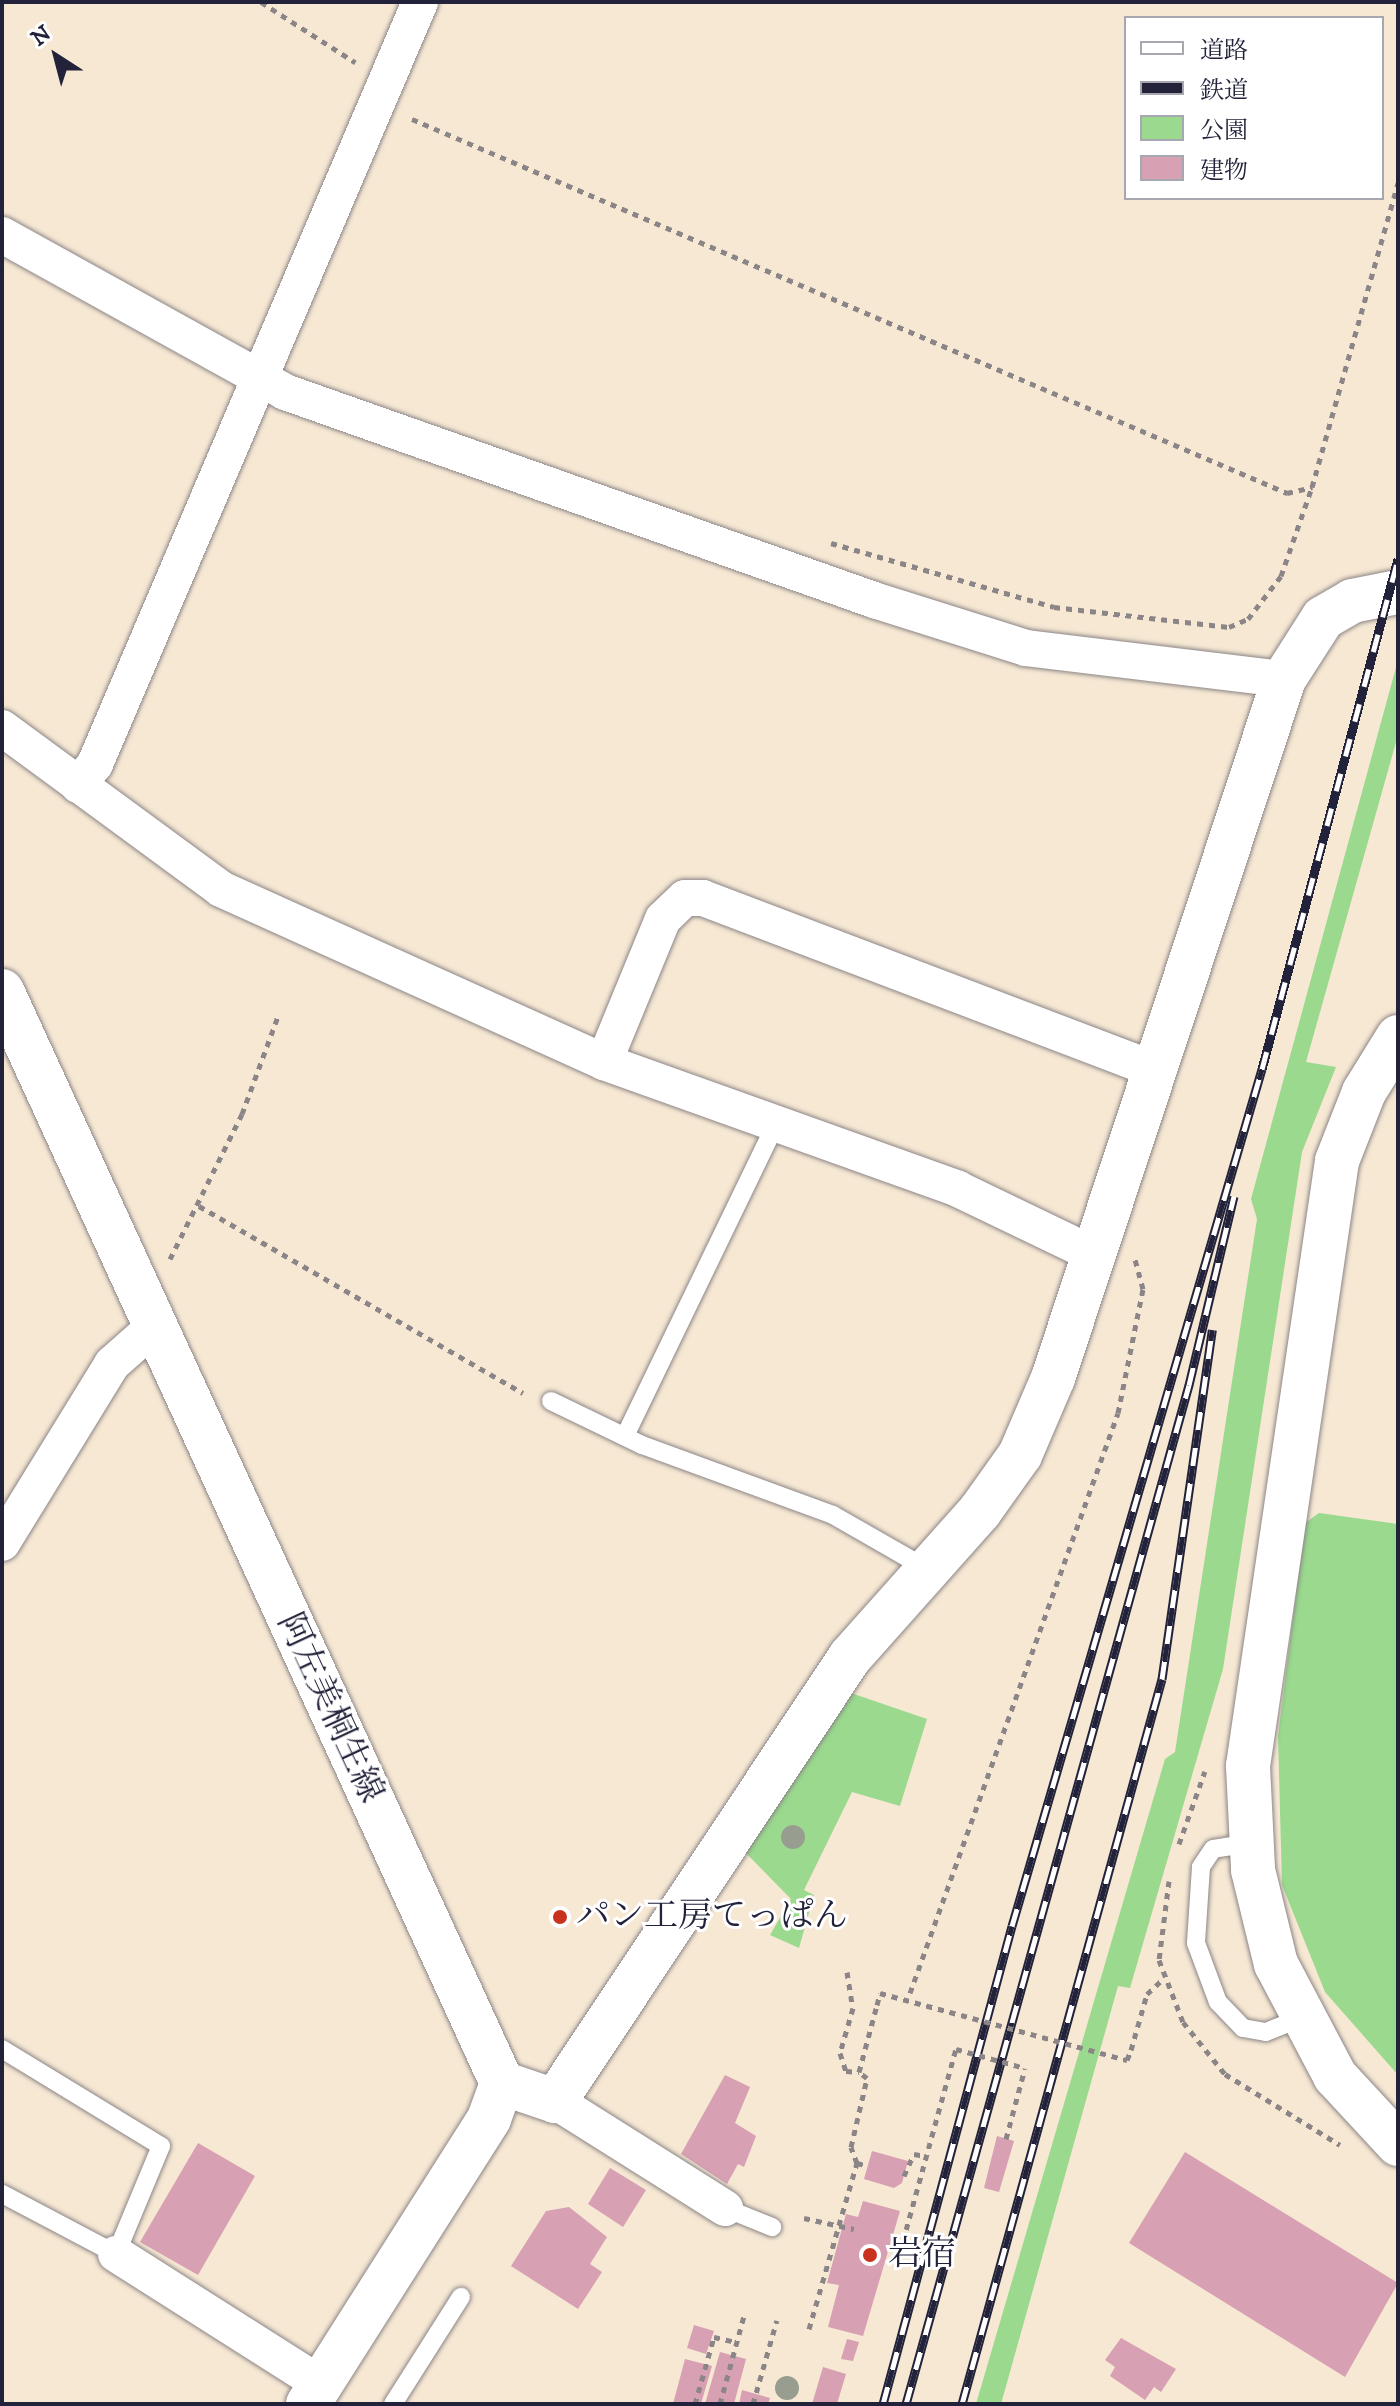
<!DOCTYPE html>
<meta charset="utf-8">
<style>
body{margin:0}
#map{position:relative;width:1400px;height:2406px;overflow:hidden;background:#f6e8d3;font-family:"IM FELL DW Pica","Noto Serif JP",serif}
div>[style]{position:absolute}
.green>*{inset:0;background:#9ad98e}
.building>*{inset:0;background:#d7a0b3}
.path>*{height:5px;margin-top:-2.5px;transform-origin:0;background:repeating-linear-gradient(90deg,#8c8587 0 6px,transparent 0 12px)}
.roads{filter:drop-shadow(0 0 2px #8c8587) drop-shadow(0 0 2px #8c8587)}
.service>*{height:18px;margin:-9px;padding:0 9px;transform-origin:9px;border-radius:9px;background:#fff}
.minor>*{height:36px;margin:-18px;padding:0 18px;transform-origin:18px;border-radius:18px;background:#fff}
.tertiary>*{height:44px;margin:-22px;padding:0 22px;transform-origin:22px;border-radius:22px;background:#fff}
.secondary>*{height:44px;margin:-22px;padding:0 22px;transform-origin:22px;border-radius:22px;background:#fff}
.rail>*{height:9px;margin-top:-4.5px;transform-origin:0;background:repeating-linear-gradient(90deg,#fff 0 18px,#22223b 0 36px);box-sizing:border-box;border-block:2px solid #22223b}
.path-bridge>*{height:5px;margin-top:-2.5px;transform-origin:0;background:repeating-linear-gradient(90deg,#8c8587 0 6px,transparent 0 12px)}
.trees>*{width:24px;height:24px;margin:-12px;border-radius:50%;background:#989e8f}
.dots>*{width:22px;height:22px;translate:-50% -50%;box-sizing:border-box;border:4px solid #fff;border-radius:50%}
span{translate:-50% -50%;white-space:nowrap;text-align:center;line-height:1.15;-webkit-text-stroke:6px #fff;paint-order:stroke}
.street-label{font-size:34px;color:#22223b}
.poi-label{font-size:34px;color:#22223b}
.left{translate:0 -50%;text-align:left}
.frame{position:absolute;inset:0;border:4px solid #22223b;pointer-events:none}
.legend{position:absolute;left:1124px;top:16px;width:260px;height:184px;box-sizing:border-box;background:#fff;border:2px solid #a7a7b1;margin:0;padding:10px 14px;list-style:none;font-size:24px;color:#22223b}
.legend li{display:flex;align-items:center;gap:16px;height:40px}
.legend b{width:40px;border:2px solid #a7a7b1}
.north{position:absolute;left:16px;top:16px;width:80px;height:80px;-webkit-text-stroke:6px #fff;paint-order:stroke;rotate:324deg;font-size:22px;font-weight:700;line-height:32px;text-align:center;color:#22223b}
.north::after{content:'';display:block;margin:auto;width:28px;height:36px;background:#22223b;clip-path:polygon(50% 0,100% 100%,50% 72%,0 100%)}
</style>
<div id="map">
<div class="green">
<div style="clip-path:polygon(1398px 660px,1398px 735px,1306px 1062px,1336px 1067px,1302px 1152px,1223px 1669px,1130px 1988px,1118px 1986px,1001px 2404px,976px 2404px,1165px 1759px,1175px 1752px,1257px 1219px,1251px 1199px)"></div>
<div style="clip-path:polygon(1319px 1513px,1398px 1524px,1398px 2075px,1325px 1992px,1282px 1885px,1278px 1736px,1305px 1523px)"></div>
<div style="clip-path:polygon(851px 1693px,927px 1719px,900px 1806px,852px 1792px,804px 1890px,814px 1895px,799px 1948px,770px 1935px,791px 1899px,741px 1848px)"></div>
</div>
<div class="building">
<div style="clip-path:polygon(725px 2075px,750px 2087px,735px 2123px,756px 2136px,744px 2167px,738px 2164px,727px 2184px,681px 2154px)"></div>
<div style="clip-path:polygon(997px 2136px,1014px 2141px,999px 2192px,984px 2188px)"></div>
<div style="clip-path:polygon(198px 2143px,255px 2176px,198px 2275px,140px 2242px)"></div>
<div style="clip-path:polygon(872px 2151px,908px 2161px,902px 2183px,894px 2188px,864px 2179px)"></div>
<div style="clip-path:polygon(1185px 2152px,1398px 2283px,1345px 2377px,1129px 2243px)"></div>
<div style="clip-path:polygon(610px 2168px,646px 2190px,623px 2227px,588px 2204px)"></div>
<div style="clip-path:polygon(863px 2201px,900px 2211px,863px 2336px,828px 2327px,839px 2285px,827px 2283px,846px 2214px,858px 2217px)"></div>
<div style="clip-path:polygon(569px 2207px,607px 2237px,590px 2264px,602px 2272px,578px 2309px,511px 2266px,546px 2211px)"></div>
<div style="clip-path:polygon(694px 2325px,714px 2331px,706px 2354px,687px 2348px)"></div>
<div style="clip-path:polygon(1121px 2338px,1176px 2369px,1161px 2392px,1154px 2387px,1145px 2400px,1110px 2376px,1115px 2367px,1105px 2360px)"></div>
<div style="clip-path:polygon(847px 2339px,859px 2342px,853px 2361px,841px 2359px)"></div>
<div style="clip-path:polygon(720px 2352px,746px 2359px,734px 2404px,705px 2404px)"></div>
<div style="clip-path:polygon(685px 2359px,712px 2366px,701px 2404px,673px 2404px)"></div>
<div style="clip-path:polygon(823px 2367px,846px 2374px,837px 2404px,812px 2404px)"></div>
<div style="clip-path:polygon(742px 2390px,770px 2398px,768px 2404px,739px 2404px)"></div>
</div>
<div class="path">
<div style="left:261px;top:2px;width:112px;rotate:32.6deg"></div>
<div style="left:412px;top:119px;width:952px;rotate:23.14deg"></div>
<div style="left:1287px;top:493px;width:26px;rotate:-13deg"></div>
<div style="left:831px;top:543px;width:232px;rotate:16deg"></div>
<div style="left:1054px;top:607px;width:176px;rotate:6.5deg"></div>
<div style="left:1229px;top:627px;width:21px;rotate:-23deg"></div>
<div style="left:1248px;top:619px;width:54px;rotate:-52.5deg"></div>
<div style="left:1281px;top:576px;width:94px;rotate:-70.8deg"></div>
<div style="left:1312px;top:487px;width:316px;rotate:-74.2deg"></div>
<div style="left:199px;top:1206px;width:374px;rotate:30deg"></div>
<div style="left:170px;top:1259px;width:162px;rotate:-63.6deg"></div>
<div style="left:242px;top:1114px;width:104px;rotate:-69.8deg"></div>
<div style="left:1179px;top:1844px;width:77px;rotate:-70.4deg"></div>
<div style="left:1169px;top:1881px;width:80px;rotate:97.2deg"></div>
<div style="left:1159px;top:1960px;width:66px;rotate:68.8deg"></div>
<div style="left:1183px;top:2022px;width:67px;rotate:51.1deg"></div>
<div style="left:1225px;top:2074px;width:135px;rotate:31.7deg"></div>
<div style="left:847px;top:1972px;width:36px;rotate:81deg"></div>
<div style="left:853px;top:2008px;width:47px;rotate:106.1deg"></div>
<div style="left:840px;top:2053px;width:19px;rotate:72deg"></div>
<div style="left:846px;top:2071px;width:13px;rotate:4deg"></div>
<div style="left:910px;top:1993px;width:616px;rotate:-70.27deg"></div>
<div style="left:1118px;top:1413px;width:126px;rotate:-78.6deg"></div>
<div style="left:1143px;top:1289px;width:31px;rotate:-105deg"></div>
<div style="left:1131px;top:2050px;width:58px;rotate:-74.1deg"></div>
<div style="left:1147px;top:1994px;width:21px;rotate:-43deg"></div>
<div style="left:1006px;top:2139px;width:73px;rotate:-75deg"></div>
<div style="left:857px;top:2163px;width:11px;rotate:15deg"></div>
<div style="left:904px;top:2176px;width:24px;rotate:-66deg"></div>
<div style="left:914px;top:2154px;width:11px;rotate:10deg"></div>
<div style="left:804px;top:2218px;width:51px;rotate:12.4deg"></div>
<div style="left:892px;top:2238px;width:11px;rotate:15deg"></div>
<div style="left:903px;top:2241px;width:199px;rotate:-74.6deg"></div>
<div style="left:809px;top:2329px;width:173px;rotate:-73.9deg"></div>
<div style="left:857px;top:2163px;width:17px;rotate:-111deg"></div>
<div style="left:851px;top:2147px;width:71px;rotate:-76.9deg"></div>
<div style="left:867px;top:2078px;width:10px;rotate:-143deg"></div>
<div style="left:859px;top:2072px;width:69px;rotate:-75deg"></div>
<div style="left:695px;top:2404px;width:70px;rotate:-74.2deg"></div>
<div style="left:714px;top:2337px;width:23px;rotate:13deg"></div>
<div style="left:720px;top:2404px;width:95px;rotate:-74.8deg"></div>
<div style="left:753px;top:2404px;width:87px;rotate:-74.1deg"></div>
</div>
<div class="roads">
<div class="service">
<div style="left:551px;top:1401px;width:101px;rotate:25.8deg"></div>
<div style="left:642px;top:1445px;width:203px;rotate:20.1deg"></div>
<div style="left:833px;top:1515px;width:111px;rotate:29.8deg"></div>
<div style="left:625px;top:1436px;width:344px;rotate:-64.2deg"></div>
<div style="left:1251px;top:1843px;width:38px;rotate:171deg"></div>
<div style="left:1213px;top:1849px;width:22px;rotate:124deg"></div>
<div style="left:1201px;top:1867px;width:76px;rotate:93.8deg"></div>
<div style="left:1196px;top:1943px;width:63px;rotate:69.6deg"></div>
<div style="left:1218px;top:2002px;width:36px;rotate:46deg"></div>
<div style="left:1243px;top:2028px;width:23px;rotate:10deg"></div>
<div style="left:1266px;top:2032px;width:37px;rotate:-22deg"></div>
<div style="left:2px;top:2049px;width:186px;rotate:31.4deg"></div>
<div style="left:161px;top:2146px;width:117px;rotate:112.6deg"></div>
<div style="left:116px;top:2254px;width:129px;rotate:-152.2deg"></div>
<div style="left:725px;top:2208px;width:51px;rotate:22deg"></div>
<div style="left:393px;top:2404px;width:127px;rotate:-57.6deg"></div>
</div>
<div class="minor">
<div style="left:2px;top:235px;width:324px;rotate:29deg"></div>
<div style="left:285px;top:392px;width:625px;rotate:19.45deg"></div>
<div style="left:874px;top:600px;width:159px;rotate:17.5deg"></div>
<div style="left:1026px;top:648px;width:260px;rotate:6.9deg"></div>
<div style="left:2px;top:728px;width:272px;rotate:36.3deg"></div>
<div style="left:221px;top:889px;width:420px;rotate:24.3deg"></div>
<div style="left:604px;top:1062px;width:376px;rotate:19.7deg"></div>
<div style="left:958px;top:1189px;width:150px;rotate:25.7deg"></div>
<div style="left:78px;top:785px;width:27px;rotate:-51deg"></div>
<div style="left:95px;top:764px;width:828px;rotate:-66.9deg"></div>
<div style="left:604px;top:1062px;width:155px;rotate:-67.6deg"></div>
<div style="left:663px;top:919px;width:30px;rotate:-44deg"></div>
<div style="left:685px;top:898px;width:18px"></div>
<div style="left:703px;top:898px;width:481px;rotate:20.8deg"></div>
<div style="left:2px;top:1543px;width:210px;rotate:-58.4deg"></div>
<div style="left:112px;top:1364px;width:57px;rotate:-41.5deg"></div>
<div style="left:555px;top:2101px;width:201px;rotate:32.2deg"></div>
<div style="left:116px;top:2254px;width:243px;rotate:32.4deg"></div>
</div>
<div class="tertiary">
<div style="left:1398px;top:1037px;width:65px;rotate:121.7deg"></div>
<div style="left:1364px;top:1092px;width:74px;rotate:111.4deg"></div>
<div style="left:1337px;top:1161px;width:612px;rotate:98.37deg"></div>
<div style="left:1248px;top:1766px;width:104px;rotate:87.2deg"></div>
<div style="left:1253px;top:1870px;width:97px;rotate:76.3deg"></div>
<div style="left:1276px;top:1964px;width:127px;rotate:62.2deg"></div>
<div style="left:1335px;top:2076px;width:93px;rotate:47.2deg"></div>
<div style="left:502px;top:2083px;width:56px;rotate:18.8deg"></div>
<div style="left:555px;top:2101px;width:533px;rotate:-56.4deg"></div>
<div style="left:850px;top:1657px;width:195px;rotate:-48.3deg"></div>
<div style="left:980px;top:1511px;width:69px;rotate:-54.5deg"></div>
<div style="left:1020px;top:1455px;width:84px;rotate:-66.8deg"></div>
<div style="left:1053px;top:1378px;width:736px;rotate:-71.71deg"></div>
<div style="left:1284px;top:679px;width:72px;rotate:-57.4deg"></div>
<div style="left:1323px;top:618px;width:34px;rotate:-30deg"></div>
<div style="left:1352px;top:601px;width:47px;rotate:-11.1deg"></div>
</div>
<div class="secondary">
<div style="left:2px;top:991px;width:1201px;rotate:65.4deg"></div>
<div style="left:502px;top:2083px;width:38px;rotate:110deg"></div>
<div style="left:489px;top:2119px;width:338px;rotate:122.4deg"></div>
</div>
</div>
<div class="rail">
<div style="left:883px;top:2404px;width:495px;rotate:-74.9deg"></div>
<div style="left:1012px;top:1926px;width:893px;rotate:-73.74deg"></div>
<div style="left:1262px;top:1069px;width:528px;rotate:-75.07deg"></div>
<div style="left:906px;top:2404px;width:1058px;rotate:-74.48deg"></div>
<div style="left:1189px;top:1385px;width:194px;rotate:-76.6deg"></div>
<div style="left:962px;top:2404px;width:752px;rotate:-74.58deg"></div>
<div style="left:1162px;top:1679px;width:353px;rotate:-81.8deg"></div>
</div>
<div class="path-bridge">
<div style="left:877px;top:2005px;width:12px;rotate:-76deg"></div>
<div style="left:880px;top:1993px;width:256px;rotate:15.2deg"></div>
<div style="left:1127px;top:2060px;width:11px;rotate:-68deg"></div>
<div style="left:956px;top:2049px;width:72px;rotate:15.4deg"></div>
</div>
<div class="trees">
<div style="left:793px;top:1837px"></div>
<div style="left:787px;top:2388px"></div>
</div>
<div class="dots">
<div style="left:560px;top:1917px;background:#c8321e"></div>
<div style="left:870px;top:2255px;background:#c8321e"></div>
</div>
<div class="street-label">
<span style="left:330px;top:1708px;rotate:65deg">阿左美桐生線</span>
</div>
<div class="poi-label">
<span class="left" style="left:576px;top:1917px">パン工房てっぱん</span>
<span class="left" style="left:888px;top:2255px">岩宿</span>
</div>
<div class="frame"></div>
<ul class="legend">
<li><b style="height:10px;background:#fff"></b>道路</li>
<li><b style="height:10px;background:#22223b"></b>鉄道</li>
<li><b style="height:22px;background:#9ad98e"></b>公園</li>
<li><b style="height:22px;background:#d7a0b3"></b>建物</li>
</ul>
<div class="north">N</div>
</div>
